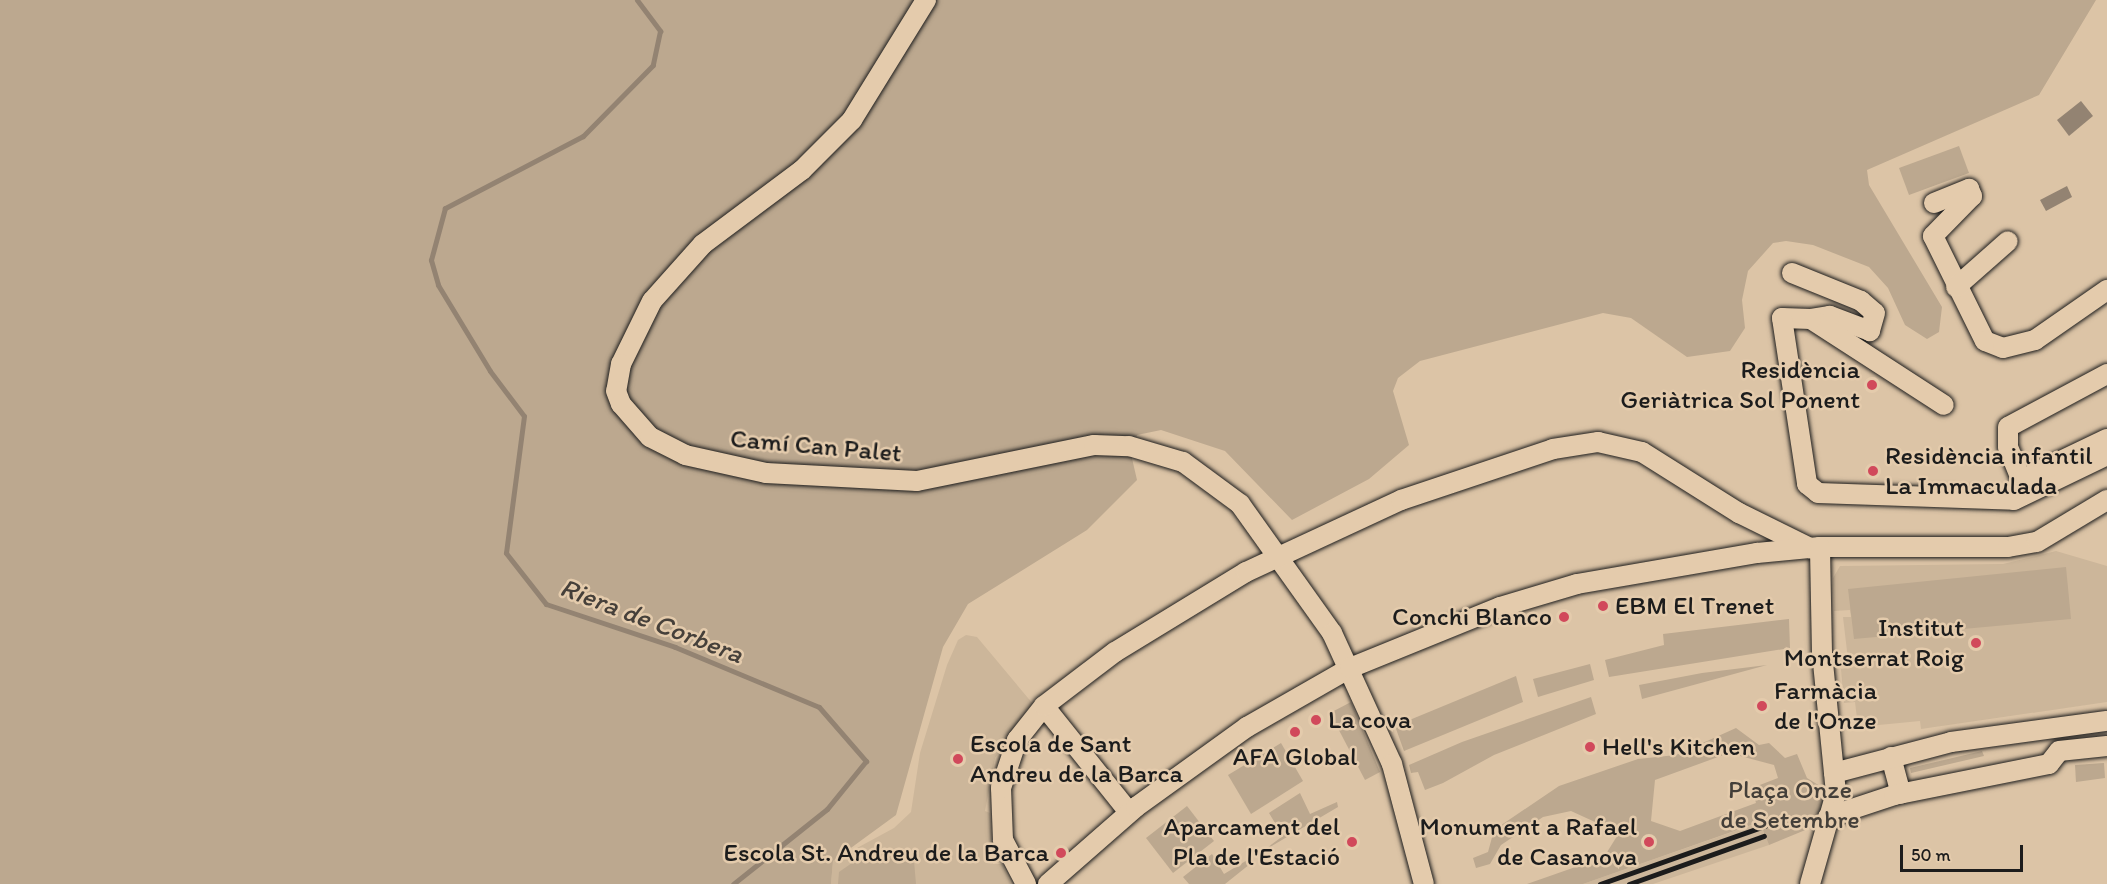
<!DOCTYPE html>
<meta charset="utf-8">
<style>
body{margin:0}
#map{position:relative;width:2107px;height:884px;overflow:hidden;background:#dcc4a6;font-family:Itim,sans-serif}
div>[style]{position:absolute}
.built>*{inset:0;background:#ccb69a}
.green>*{inset:0;background:#bca88f}
.water>*{inset:0;background:#938372}
.stream>*{height:5px;margin:-2.5px;padding:0 2.5px;transform-origin:2.5px;border-radius:2.5px;background:#938372}
.roads{filter:drop-shadow(0 0 2px #1c1c1c) drop-shadow(0 0 2px #1c1c1c)}
.minor>*{height:20px;margin:-10px;padding:0 10px;transform-origin:10px;border-radius:10px;background:#e4cbac}
.rail>*{height:4.5px;margin:-2.25px;padding:0 2.25px;transform-origin:2.25px;border-radius:2.25px;background:#1c1c1c}
.dots>*{width:16px;height:16px;translate:-50% -50%;box-sizing:border-box;border:3px solid #e4cbac;border-radius:50%}
span{translate:-50% -50%;white-space:nowrap;text-align:center;line-height:1.15;-webkit-text-stroke:5px #e4cbac;paint-order:stroke}
.poi-label{font-size:26px;color:#1c1c1c}
.right{translate:-100% -50%;text-align:right}
.left{translate:0 -50%;text-align:left}
.street-label{font-size:26px;color:#1c1c1c}
.park-label{font-size:26px;color:#443f39}
.water-label{font-size:27px;color:#46403a;font-style:italic}
.scale{position:absolute;left:1900px;top:845px;width:123px;height:27px;box-sizing:border-box;border:3px solid #1c1c1c;border-top:0;padding-left:8px;font-size:18px;line-height:21px;white-space:nowrap;color:#1c1c1c;-webkit-text-stroke:4px #e4cbac;paint-order:stroke}
</style>
<div id="map">
<div class="built">
<div style="clip-path:polygon(2056px 551px,2107px 566px,2107px 702px,1921px 729px,1920px 721px,1858px 727px,1855px 702px,1844px 703px,1841px 669px,1849px 668px,1843px 617px,1851px 617px,1850px 610px,1834px 611px,1833px 578px,1840px 566px,2003px 564px)"></div>
<div style="clip-path:polygon(966px 635px,977px 637px,1033px 704px,995px 758px,985px 811px,990px 813px,993px 864px,1002px 864px,1011px 884px,831px 884px,833px 861px,894px 828px,911px 812px,920px 753px,947px 665px,958px 640px)"></div>
<div style="clip-path:polygon(1761px 822px,1769px 845px,1653px 884px,1583px 884px)"></div>
</div>
<div class="green">
<div style="clip-path:polygon(0 0,2096px 0,2039px 95px,1867px 170px,1869px 185px,1942px 307px,1939px 332px,1927px 339px,1905px 325px,1888px 288px,1869px 267px,1813px 245px,1786px 241px,1773px 243px,1748px 271px,1742px 300px,1745px 328px,1730px 351px,1687px 357px,1631px 318px,1603px 313px,1420px 361px,1398px 378px,1393px 391px,1409px 445px,1369px 479px,1292px 520px,1225px 451px,1161px 430px,1137px 435px,1131px 454px,1137px 480px,1087px 530px,968px 604px,943px 647px,896px 815px,833px 861px,831px 884px,0 884px)"></div>
<div style="clip-path:polygon(1959px 146px,1969px 173px,1909px 195px,1899px 168px)"></div>
<div style="clip-path:polygon(2066px 567px,2071px 619px,1854px 639px,1848px 589px)"></div>
<div style="clip-path:polygon(1789px 619px,1790px 648px,1609px 677px,1605px 660px,1664px 645px,1663px 634px)"></div>
<div style="clip-path:polygon(1590px 664px,1594px 680px,1538px 697px,1533px 679px)"></div>
<div style="clip-path:polygon(1767px 665px,1642px 699px,1639px 685px,1702px 673px)"></div>
<div style="clip-path:polygon(1516px 676px,1523px 702px,1404px 751px,1395px 726px)"></div>
<div style="clip-path:polygon(1591px 697px,1596px 714px,1494px 755px,1443px 783px,1425px 790px,1418px 772px,1411px 773px,1409px 765px,1462px 742px)"></div>
<div style="clip-path:polygon(1351px 702px,1380px 772px,1365px 780px,1330px 713px)"></div>
<div style="clip-path:polygon(evenodd,1736px 728px,1759px 745px,1769px 743px,1785px 758px,1797px 754px,1807px 778px,1828px 791px,1820px 824px,1769px 845px,1760px 822px,1583px 884px,1527px 884px,1604px 857px,1619px 833px,1571px 811px,1543px 817px,1501px 845px,1490px 864px,1476px 868px,1473px 858px,1488px 852px,1494px 830px,1559px 786px,1638px 759px,1676px 755px,1736px 728px,1729px 753px,1774px 765px,1778px 778px,1752px 788px,1756px 803px,1680px 831px,1651px 821px,1655px 780px,1729px 753px)"></div>
<div style="clip-path:polygon(1281px 743px,1303px 781px,1251px 814px,1228px 775px)"></div>
<div style="clip-path:polygon(1982px 751px,1984px 756px,1911px 773px,1910px 768px)"></div>
<div style="clip-path:polygon(2104px 763px,2105px 778px,2076px 782px,2075px 765px)"></div>
<div style="clip-path:polygon(1300px 793px,1310px 814px,1337px 802px,1338px 807px,1260px 853px,1283px 836px,1269px 813px)"></div>
<div style="clip-path:polygon(1187px 806px,1214px 841px,1173px 873px,1146px 838px)"></div>
<div style="clip-path:polygon(878px 845px,895px 863px,914px 861px,916px 884px,838px 884px,839px 872px)"></div>
<div style="clip-path:polygon(1212px 854px,1224px 874px,1249px 859px,1250px 864px,1225px 884px,1189px 884px,1183px 877px)"></div>
</div>
<div class="water">
<div style="clip-path:polygon(2081px 101px,2093px 116px,2069px 136px,2057px 120px)"></div>
<div style="clip-path:polygon(2067px 186px,2072px 197px,2046px 211px,2040px 200px)"></div>
</div>
<div class="stream">
<div style="left:637px;top:0;width:39px;rotate:53deg"></div>
<div style="left:660px;top:31px;width:35px;rotate:102deg"></div>
<div style="left:653px;top:65px;width:100px;rotate:134.6deg"></div>
<div style="left:583px;top:136px;width:156px;rotate:152.4deg"></div>
<div style="left:445px;top:208px;width:54px;rotate:105.1deg"></div>
<div style="left:431px;top:260px;width:26px;rotate:74deg"></div>
<div style="left:438px;top:285px;width:100px;rotate:58.8deg"></div>
<div style="left:490px;top:371px;width:56px;rotate:52.9deg"></div>
<div style="left:524px;top:416px;width:138px;rotate:97.5deg"></div>
<div style="left:506px;top:553px;width:65px;rotate:51.9deg"></div>
<div style="left:546px;top:604px;width:136px;rotate:18.4deg"></div>
<div style="left:675px;top:647px;width:156px;rotate:22.6deg"></div>
<div style="left:819px;top:707px;width:72px;rotate:49deg"></div>
<div style="left:866px;top:761px;width:62px;rotate:129.1deg"></div>
<div style="left:827px;top:809px;width:120px;rotate:141.4deg"></div>
</div>
<div class="roads">
<div class="minor">
<div style="left:926px;top:0;width:141px;rotate:121.7deg"></div>
<div style="left:852px;top:120px;width:71px;rotate:135deg"></div>
<div style="left:802px;top:170px;width:124px;rotate:143.2deg"></div>
<div style="left:703px;top:244px;width:76px;rotate:131.8deg"></div>
<div style="left:652px;top:301px;width:70px;rotate:116.2deg"></div>
<div style="left:621px;top:364px;width:27px;rotate:100deg"></div>
<div style="left:616px;top:391px;width:14px;rotate:69deg"></div>
<div style="left:621px;top:404px;width:44px;rotate:48.7deg"></div>
<div style="left:650px;top:437px;width:39px;rotate:27deg"></div>
<div style="left:685px;top:455px;width:83px;rotate:12.5deg"></div>
<div style="left:766px;top:473px;width:151px;rotate:3deg"></div>
<div style="left:917px;top:481px;width:181px;rotate:-11.5deg"></div>
<div style="left:1094px;top:445px;width:35px;rotate:2deg"></div>
<div style="left:1129px;top:446px;width:56px;rotate:16.5deg"></div>
<div style="left:1183px;top:462px;width:71px;rotate:36.4deg"></div>
<div style="left:1240px;top:504px;width:158px;rotate:54.5deg"></div>
<div style="left:1332px;top:633px;width:144px;rotate:65.4deg"></div>
<div style="left:1392px;top:764px;width:124px;rotate:75.1deg"></div>
<div style="left:1934px;top:203px;width:38px;rotate:-22deg"></div>
<div style="left:1969px;top:189px;width:8px;rotate:67deg"></div>
<div style="left:1972px;top:196px;width:56px;rotate:134.3deg"></div>
<div style="left:1933px;top:236px;width:117px;rotate:63.7deg"></div>
<div style="left:1985px;top:341px;width:19px;rotate:21deg"></div>
<div style="left:2003px;top:348px;width:33px;rotate:-14deg"></div>
<div style="left:2035px;top:340px;width:88px;rotate:-34.8deg"></div>
<div style="left:1792px;top:273px;width:74px;rotate:22.1deg"></div>
<div style="left:1861px;top:301px;width:18px;rotate:41deg"></div>
<div style="left:1875px;top:313px;width:19px;rotate:106deg"></div>
<div style="left:1870px;top:331px;width:43px;rotate:-159.4deg"></div>
<div style="left:1830px;top:316px;width:19px;rotate:171deg"></div>
<div style="left:1811px;top:319px;width:158px;rotate:32.9deg"></div>
<div style="left:1956px;top:287px;width:69px;rotate:-41.5deg"></div>
<div style="left:1811px;top:319px;width:29px;rotate:-178deg"></div>
<div style="left:1782px;top:318px;width:168px;rotate:81.4deg"></div>
<div style="left:1807px;top:484px;width:14px;rotate:39deg"></div>
<div style="left:1818px;top:493px;width:196px;rotate:2deg"></div>
<div style="left:2014px;top:500px;width:103px;rotate:-25.8deg"></div>
<div style="left:2107px;top:374px;width:112px;rotate:151.8deg"></div>
<div style="left:2008px;top:427px;width:20px;rotate:90deg"></div>
<div style="left:2008px;top:447px;width:35px;rotate:68deg"></div>
<div style="left:2021px;top:480px;width:95px;rotate:-25.5deg"></div>
<div style="left:1044px;top:706px;width:136px;rotate:51.3deg"></div>
<div style="left:1891px;top:757px;width:38px;rotate:75deg"></div>
<div style="left:1834px;top:773px;width:121px;rotate:-14.8deg"></div>
<div style="left:1951px;top:742px;width:157px;rotate:-7.7deg"></div>
<div style="left:1828px;top:817px;width:70px;rotate:-18.4deg"></div>
<div style="left:1894px;top:795px;width:158px;rotate:-11.3deg"></div>
<div style="left:2049px;top:764px;width:16px;rotate:-52deg"></div>
<div style="left:2059px;top:751px;width:48px;rotate:-5.9deg"></div>
<div style="left:1026px;top:884px;width:50px;rotate:-117.6deg"></div>
<div style="left:1003px;top:840px;width:52px;rotate:-92.2deg"></div>
<div style="left:1001px;top:788px;width:51px;rotate:-71.6deg"></div>
<div style="left:1017px;top:740px;width:43px;rotate:-51.5deg"></div>
<div style="left:1044px;top:706px;width:89px;rotate:-37.3deg"></div>
<div style="left:1115px;top:652px;width:153px;rotate:-31.4deg"></div>
<div style="left:1246px;top:572px;width:171px;rotate:-24.9deg"></div>
<div style="left:1401px;top:500px;width:160px;rotate:-18.5deg"></div>
<div style="left:1553px;top:449px;width:46px;rotate:-8.8deg"></div>
<div style="left:1598px;top:442px;width:45px;rotate:12.8deg"></div>
<div style="left:1642px;top:452px;width:115px;rotate:32.2deg"></div>
<div style="left:1739px;top:513px;width:81px;rotate:26.3deg"></div>
<div style="left:1048px;top:884px;width:117px;rotate:-41.2deg"></div>
<div style="left:1136px;top:807px;width:137px;rotate:-35.8deg"></div>
<div style="left:1247px;top:727px;width:119px;rotate:-29.8deg"></div>
<div style="left:1350px;top:668px;width:162px;rotate:-22.1deg"></div>
<div style="left:1500px;top:607px;width:80px;rotate:-16.6deg"></div>
<div style="left:1577px;top:584px;width:183px;rotate:-9.8deg"></div>
<div style="left:1757px;top:553px;width:63px;rotate:-5.4deg"></div>
<div style="left:1820px;top:547px;width:188px"></div>
<div style="left:2008px;top:547px;width:29px;rotate:-10deg"></div>
<div style="left:2037px;top:542px;width:82px;rotate:-31deg"></div>
<div style="left:1810px;top:884px;width:95px;rotate:-74.1deg"></div>
<div style="left:1836px;top:793px;width:141px;rotate:-95.7deg"></div>
<div style="left:1822px;top:653px;width:106px;rotate:-91.1deg"></div>
</div>
</div>
<div class="rail">
<div style="left:1600px;top:884px;width:175px;rotate:-19.4deg"></div>
<div style="left:1629px;top:884px;width:143px;rotate:-19.6deg"></div>
</div>
<div class="dots">
<div style="left:1872px;top:385px;background:#d1495b"></div>
<div style="left:1873px;top:471px;background:#d1495b"></div>
<div style="left:1603px;top:606px;background:#d1495b"></div>
<div style="left:1564px;top:617px;background:#d1495b"></div>
<div style="left:1976px;top:643px;background:#d1495b"></div>
<div style="left:1762px;top:706px;background:#d1495b"></div>
<div style="left:1316px;top:720px;background:#d1495b"></div>
<div style="left:1295px;top:732px;background:#d1495b"></div>
<div style="left:1590px;top:747px;background:#d1495b"></div>
<div style="left:958px;top:759px;background:#d1495b"></div>
<div style="left:1352px;top:842px;background:#d1495b"></div>
<div style="left:1649px;top:842px;background:#d1495b"></div>
<div style="left:1061px;top:853px;background:#d1495b"></div>
</div>
<div class="poi-label">
<span class="right" style="left:1860px;top:385px">Residència<br>Geriàtrica Sol Ponent</span>
<span class="left" style="left:1885px;top:471px">Residència infantil<br>La Immaculada</span>
<span class="left" style="left:1615px;top:606px">EBM El Trenet</span>
<span class="right" style="left:1552px;top:617px">Conchi Blanco</span>
<span class="right" style="left:1964px;top:643px">Institut<br>Montserrat Roig</span>
<span class="left" style="left:1774px;top:706px">Farmàcia<br>de l'Onze</span>
<span class="left" style="left:1328px;top:720px">La cova</span>
<span class="left" style="left:970px;top:759px">Escola de Sant<br>Andreu de la Barca</span>
<span class="left" style="left:1602px;top:747px">Hell's Kitchen</span>
<span style="left:1295px;top:757px">AFA Global</span>
<span class="right" style="left:1340px;top:842px">Aparcament del<br>Pla de l'Estació</span>
<span class="right" style="left:1637px;top:842px">Monument a Rafael<br>de Casanova</span>
<span class="right" style="left:1049px;top:853px">Escola St. Andreu de la Barca</span>
</div>
<div class="street-label">
<span style="left:816px;top:446px;rotate:5deg">Camí Can Palet</span>
</div>
<div class="park-label">
<span style="left:1790px;top:805px">Plaça Onze<br>de Setembre</span>
</div>
<div class="water-label">
<span style="left:652px;top:620px;rotate:21deg">Riera de Corbera</span>
</div>
<div class="scale">50 m</div>
</div>
